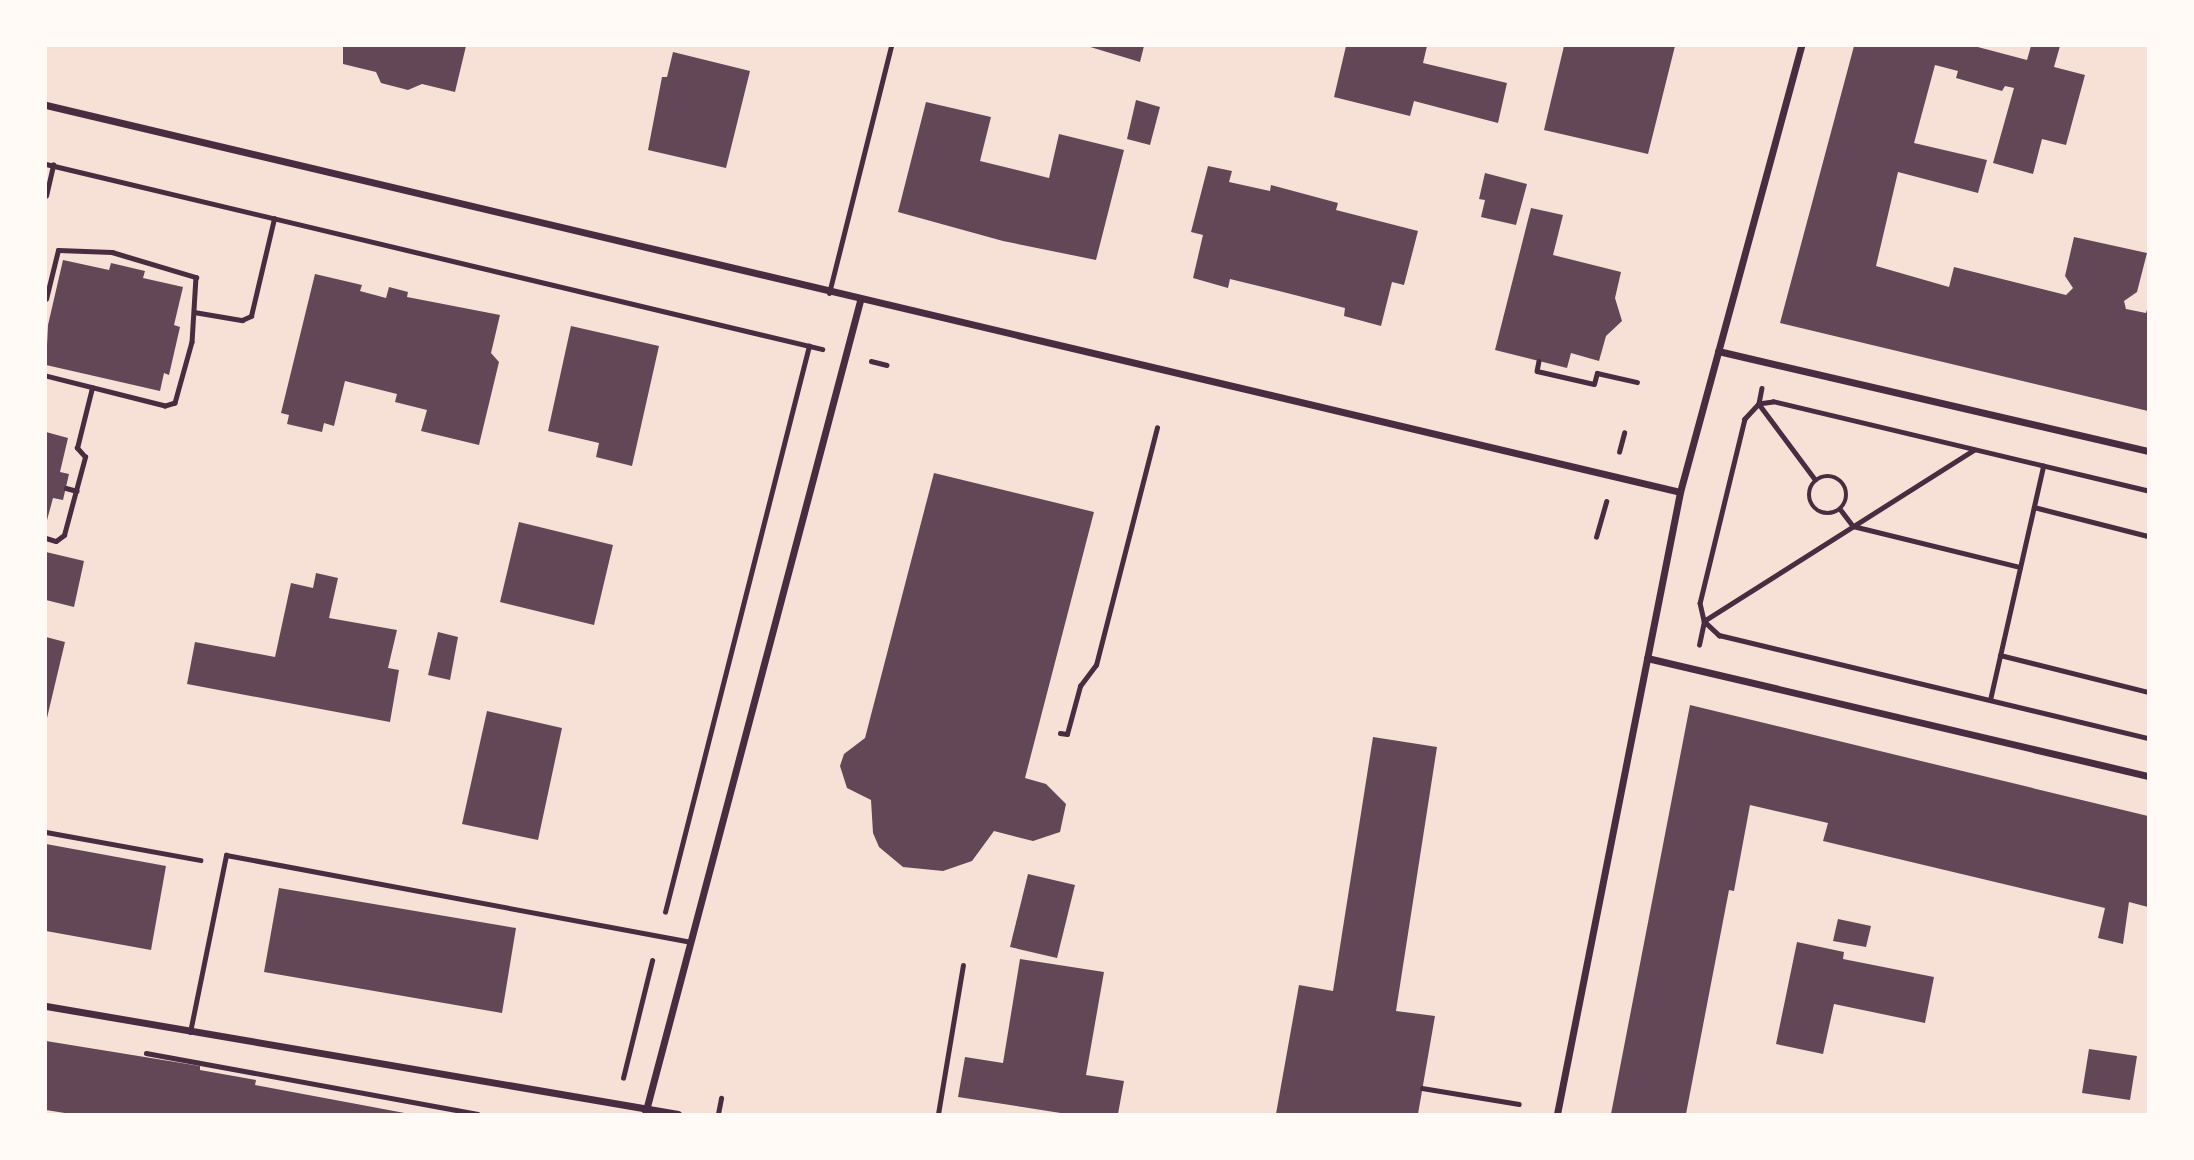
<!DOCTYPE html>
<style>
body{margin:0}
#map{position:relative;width:2194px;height:1160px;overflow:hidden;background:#f7e1d7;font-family:Rubik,sans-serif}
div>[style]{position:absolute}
.building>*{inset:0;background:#644757}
.path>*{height:4.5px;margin:-2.25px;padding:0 2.25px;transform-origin:2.25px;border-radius:2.25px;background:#4a2c40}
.path>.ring{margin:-2.25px;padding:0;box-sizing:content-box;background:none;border:4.5px solid #4a2c40;border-radius:50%}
.service>*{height:5px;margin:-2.5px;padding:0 2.5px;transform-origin:2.5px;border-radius:2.5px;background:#4a2c40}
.minor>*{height:7px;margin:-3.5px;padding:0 3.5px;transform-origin:3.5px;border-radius:3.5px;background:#4a2c40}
span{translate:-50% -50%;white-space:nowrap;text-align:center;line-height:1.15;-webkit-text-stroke:7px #fffaf5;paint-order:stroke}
.frame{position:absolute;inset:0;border:47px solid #fffaf5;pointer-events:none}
</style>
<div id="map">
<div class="building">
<div style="clip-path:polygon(343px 46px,466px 46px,455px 92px,422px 84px,408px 90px,381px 83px,376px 72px,343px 64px)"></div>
<div style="clip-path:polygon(1087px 46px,1144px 46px,1140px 62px)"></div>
<div style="clip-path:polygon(1346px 46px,1427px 46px,1423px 63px,1507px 83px,1498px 123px,1414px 101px,1410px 116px,1334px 97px)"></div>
<div style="clip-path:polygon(1564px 46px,1675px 46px,1648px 154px,1544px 130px)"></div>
<div style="clip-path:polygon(1854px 46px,1974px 46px,2027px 60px,2031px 46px,2060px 46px,2054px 67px,2085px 75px,2066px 145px,2042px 139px,2033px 174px,1993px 163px,2014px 88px,2005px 86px,2002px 91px,1956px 78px,1958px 71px,1935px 65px,1914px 143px,1987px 160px,1978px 193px,1898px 172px,1876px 266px,1949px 287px,1954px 267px,2066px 295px,2073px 288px,2065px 276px,2074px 237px,2147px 253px,2137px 292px,2124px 301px,2126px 309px,2146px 313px,2148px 306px,2148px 411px,1780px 323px)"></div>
<div style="clip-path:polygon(673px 52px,750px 71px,726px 168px,648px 150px,662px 77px,667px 77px)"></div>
<div style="clip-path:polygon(1136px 100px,1160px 107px,1150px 145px,1127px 139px)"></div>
<div style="clip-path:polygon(926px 102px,991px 117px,980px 161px,1049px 178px,1059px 134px,1124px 150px,1096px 260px,1003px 241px,898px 212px)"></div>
<div style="clip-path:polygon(1208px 166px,1232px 171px,1229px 182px,1270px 191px,1271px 185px,1338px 203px,1336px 210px,1418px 231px,1404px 285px,1392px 282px,1381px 326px,1344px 316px,1345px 308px,1287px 293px,1230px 279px,1228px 288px,1193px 278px,1203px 235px,1191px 232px)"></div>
<div style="clip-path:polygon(1485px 173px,1527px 184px,1516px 225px,1481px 217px,1485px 200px,1479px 199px)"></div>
<div style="clip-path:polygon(1531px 208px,1563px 215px,1553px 255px,1621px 272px,1615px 298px,1622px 321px,1606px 336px,1599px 361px,1571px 353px,1567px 368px,1495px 350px)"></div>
<div style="clip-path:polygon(63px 260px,109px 270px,111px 263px,145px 271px,143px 278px,183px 287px,174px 325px,180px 327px,169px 375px,164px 373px,160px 391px,46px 365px,48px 325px)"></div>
<div style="clip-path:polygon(315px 274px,362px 285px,360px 291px,386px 298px,389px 287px,408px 292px,407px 297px,500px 315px,491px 353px,499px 362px,479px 445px,421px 431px,427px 410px,395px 402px,397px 394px,345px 381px,334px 426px,324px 423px,322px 432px,287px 424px,289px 415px,281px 413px)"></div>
<div style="clip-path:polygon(571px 326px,659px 346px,632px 466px,596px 457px,599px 443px,548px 431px)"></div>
<div style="clip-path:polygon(46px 432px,68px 438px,60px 472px,69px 474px,63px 500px,53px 498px,46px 524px)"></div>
<div style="clip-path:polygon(934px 473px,1094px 512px,1025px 778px,1046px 784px,1066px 804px,1060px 832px,1033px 841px,994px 831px,972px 861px,943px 871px,903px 867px,879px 847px,873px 833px,871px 800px,847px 788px,840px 766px,844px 754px,865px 738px)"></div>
<div style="clip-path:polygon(519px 522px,613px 545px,594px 625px,500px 602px)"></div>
<div style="clip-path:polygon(46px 552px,84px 561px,74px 607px,46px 600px)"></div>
<div style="clip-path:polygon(316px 573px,338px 578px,329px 618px,397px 630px,388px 668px,399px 670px,390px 722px,187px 684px,195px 642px,275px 657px,291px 583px,313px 588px)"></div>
<div style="clip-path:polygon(438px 632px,458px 637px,450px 680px,428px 675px)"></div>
<div style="clip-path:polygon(46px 637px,65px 642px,47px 718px,46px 718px)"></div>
<div style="clip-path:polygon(1690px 705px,2148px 816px,2148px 907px,2129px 902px,2123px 944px,2098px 938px,2105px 908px,1823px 841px,1828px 823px,1750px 805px,1734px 891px,1729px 890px,1686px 1114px,1611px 1114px)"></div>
<div style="clip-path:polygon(487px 711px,562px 728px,538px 840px,462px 824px)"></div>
<div style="clip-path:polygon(1373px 737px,1437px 747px,1396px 1011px,1435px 1016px,1418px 1114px,1276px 1114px,1299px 985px,1333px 991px)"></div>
<div style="clip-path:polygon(46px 844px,166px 866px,151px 950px,46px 931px)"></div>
<div style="clip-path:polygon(1028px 874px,1075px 885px,1057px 958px,1010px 947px)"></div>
<div style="clip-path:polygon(279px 888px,516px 928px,502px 1013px,264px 972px)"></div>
<div style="clip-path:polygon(1838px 919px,1871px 926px,1866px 947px,1833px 941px)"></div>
<div style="clip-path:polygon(1797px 942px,1844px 952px,1843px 959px,1934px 977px,1925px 1023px,1834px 1004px,1823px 1054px,1776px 1044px)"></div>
<div style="clip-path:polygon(1020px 959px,1104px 972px,1086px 1075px,1124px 1081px,1118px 1114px,1067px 1114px,958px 1097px,965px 1057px,1003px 1063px)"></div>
<div style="clip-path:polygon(46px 1041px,200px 1066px,200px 1070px,256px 1080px,255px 1085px,410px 1114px,71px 1114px,46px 1110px)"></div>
<div style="clip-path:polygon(2089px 1049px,2137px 1056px,2130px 1100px,2082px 1093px)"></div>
</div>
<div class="path">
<div style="left:46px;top:164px;width:798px;rotate:13.41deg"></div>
<div style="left:46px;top:196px;width:32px;rotate:-77deg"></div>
<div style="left:46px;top:299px;width:50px;rotate:-76.2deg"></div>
<div style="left:58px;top:250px;width:54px;rotate:2.1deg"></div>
<div style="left:112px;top:252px;width:88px;rotate:16.6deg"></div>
<div style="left:196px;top:277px;width:65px;rotate:93.5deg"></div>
<div style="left:192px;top:342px;width:63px;rotate:105.6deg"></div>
<div style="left:175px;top:403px;width:10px;rotate:163deg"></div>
<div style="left:165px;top:406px;width:123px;rotate:-165.9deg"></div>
<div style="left:194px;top:312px;width:49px;rotate:9.5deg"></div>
<div style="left:242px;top:320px;width:10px;rotate:-24deg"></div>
<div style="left:251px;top:316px;width:100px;rotate:-76.7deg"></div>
<div style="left:871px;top:361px;width:16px;rotate:14deg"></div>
<div style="left:1539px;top:361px;width:10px;rotate:101deg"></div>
<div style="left:1537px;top:371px;width:58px;rotate:12.8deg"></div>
<div style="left:1594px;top:384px;width:11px;rotate:-75deg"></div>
<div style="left:1597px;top:373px;width:41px;rotate:12.7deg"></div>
<div style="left:1762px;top:388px;width:16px;rotate:101deg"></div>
<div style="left:1759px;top:404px;width:94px;rotate:53.3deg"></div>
<div style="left:1619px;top:452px;width:20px;rotate:-75deg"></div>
<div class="ring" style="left:1809px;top:476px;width:33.5px;height:33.5px"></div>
<div style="left:66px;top:488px;width:11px;rotate:15deg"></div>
<div style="left:2148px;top:491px;width:385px;rotate:-166.6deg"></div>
<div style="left:1773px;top:402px;width:14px;rotate:172deg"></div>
<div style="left:1759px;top:404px;width:21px;rotate:133deg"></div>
<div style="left:1745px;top:419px;width:189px;rotate:103.7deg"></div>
<div style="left:1700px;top:603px;width:18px;rotate:77deg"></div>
<div style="left:1704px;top:621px;width:21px;rotate:43deg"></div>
<div style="left:1719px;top:635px;width:441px;rotate:13.5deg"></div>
<div style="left:2034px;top:507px;width:118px;rotate:14.3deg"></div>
<div style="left:1841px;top:510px;width:20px;rotate:53deg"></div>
<div style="left:1853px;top:526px;width:172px;rotate:13.8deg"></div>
<div style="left:1596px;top:537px;width:37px;rotate:-74deg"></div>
<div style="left:46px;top:538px;width:10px;rotate:17deg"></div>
<div style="left:56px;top:541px;width:10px;rotate:-37deg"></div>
<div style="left:64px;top:535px;width:81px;rotate:-74.9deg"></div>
<div style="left:85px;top:457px;width:12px;rotate:-132deg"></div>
<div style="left:77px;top:448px;width:62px;rotate:-76deg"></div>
<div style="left:1699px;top:645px;width:25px;rotate:-78deg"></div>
<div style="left:1704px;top:621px;width:319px;rotate:-32.4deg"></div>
<div style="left:2000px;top:655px;width:153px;rotate:14deg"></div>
<div style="left:1990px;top:700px;width:240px;rotate:-77.2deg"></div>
<div style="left:1060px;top:733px;width:7px;rotate:8deg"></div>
<div style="left:1067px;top:734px;width:50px;rotate:-74.8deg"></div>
<div style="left:1080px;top:686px;width:26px;rotate:-53deg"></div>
<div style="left:1096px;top:665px;width:245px;rotate:-75.6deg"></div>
<div style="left:46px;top:832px;width:157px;rotate:10.3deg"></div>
<div style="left:665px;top:912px;width:584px;rotate:-75.73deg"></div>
<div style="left:146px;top:1053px;width:337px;rotate:10.4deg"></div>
<div style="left:623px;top:1078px;width:121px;rotate:-76.1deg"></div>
<div style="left:1422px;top:1088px;width:98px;rotate:9.4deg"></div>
<div style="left:718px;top:1114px;width:16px;rotate:-79deg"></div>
</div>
<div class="service">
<div style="left:829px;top:293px;width:255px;rotate:-75.9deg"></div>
<div style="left:190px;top:1032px;width:181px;rotate:-78.5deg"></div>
<div style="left:226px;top:855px;width:472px;rotate:10.6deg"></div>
<div style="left:938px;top:1114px;width:151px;rotate:-80.5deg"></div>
</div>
<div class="minor">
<div style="left:46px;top:105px;width:1679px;rotate:13.32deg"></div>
<div style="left:1718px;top:351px;width:441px;rotate:13.1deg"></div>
<div style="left:1647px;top:658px;width:515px;rotate:13.25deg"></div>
<div style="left:46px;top:1006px;width:641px;rotate:9.7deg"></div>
<div style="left:645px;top:1114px;width:841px;rotate:-75.19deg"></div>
<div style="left:1557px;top:1114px;width:634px;rotate:-78.81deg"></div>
<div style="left:1680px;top:492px;width:462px;rotate:-74.8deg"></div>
</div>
<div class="frame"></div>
</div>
